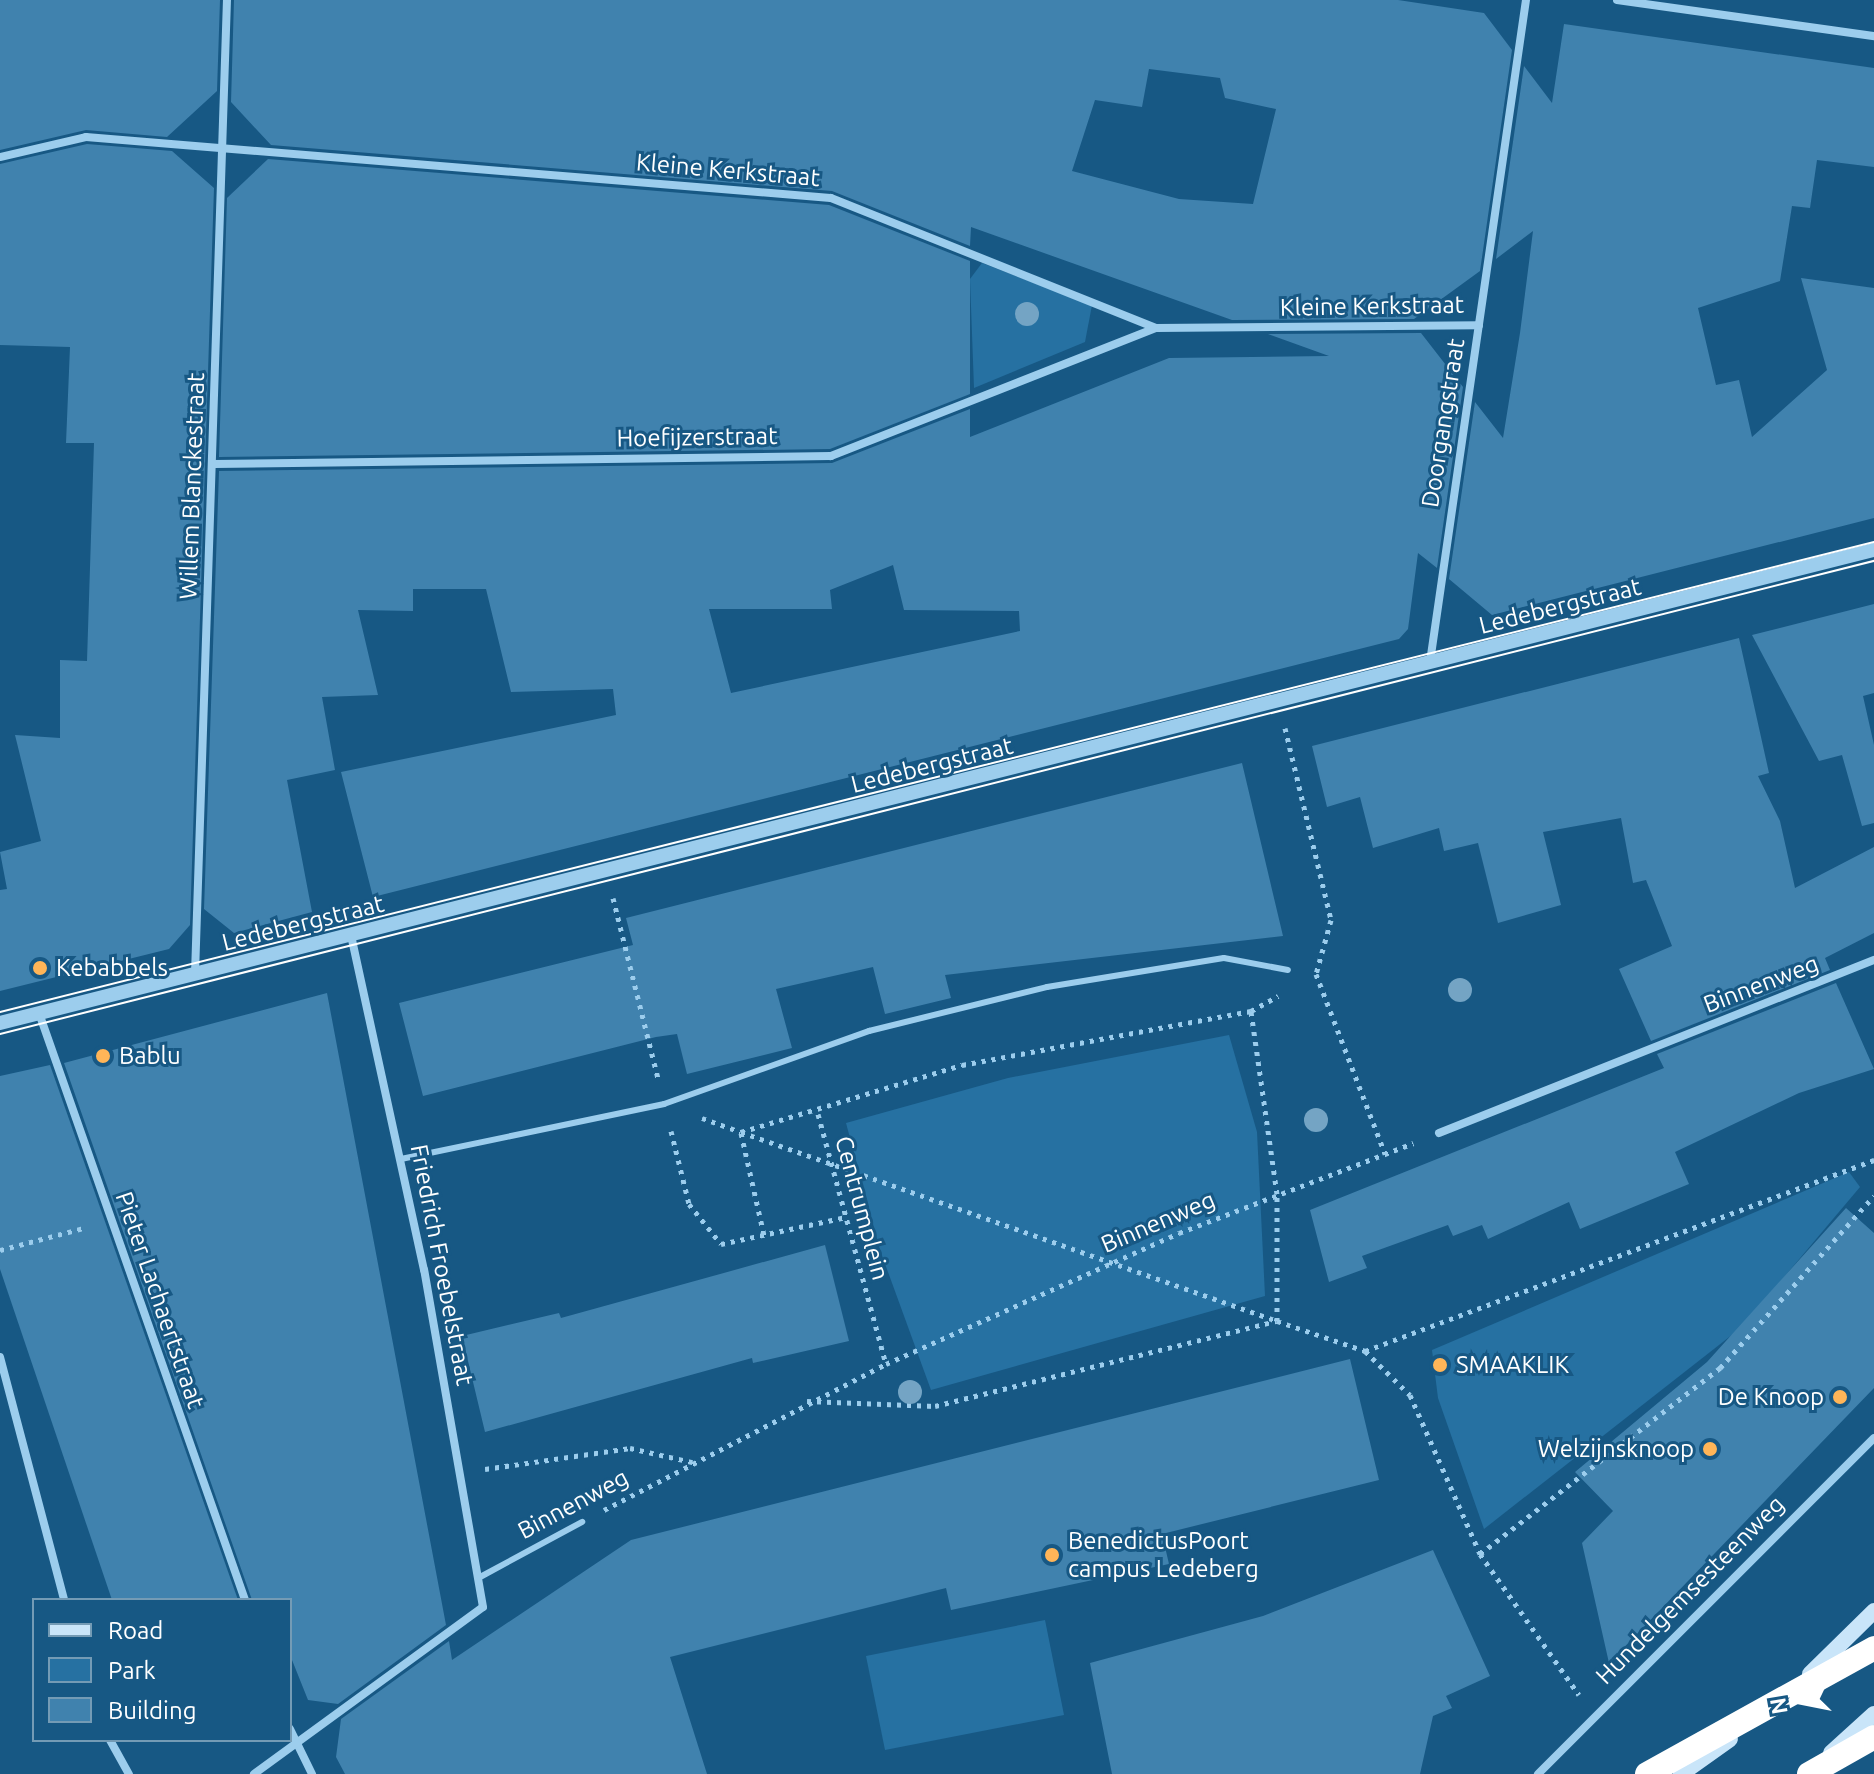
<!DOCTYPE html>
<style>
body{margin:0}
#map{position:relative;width:1874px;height:1774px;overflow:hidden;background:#175884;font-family:Ubuntu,sans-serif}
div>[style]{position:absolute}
.green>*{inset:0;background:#2671a2}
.building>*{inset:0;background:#4082ae}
.path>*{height:5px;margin-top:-2.5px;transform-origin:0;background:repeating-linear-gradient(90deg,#9ccded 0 4px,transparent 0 10px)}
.service>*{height:6px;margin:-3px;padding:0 3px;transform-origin:3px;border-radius:3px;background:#9ccded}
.minor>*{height:8px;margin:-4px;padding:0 4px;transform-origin:4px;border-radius:4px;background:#9ccded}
.tertiary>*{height:14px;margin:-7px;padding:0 7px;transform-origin:7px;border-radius:7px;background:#9ccded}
.secondary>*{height:16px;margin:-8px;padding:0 8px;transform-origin:8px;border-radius:8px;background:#c9e5f9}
.motorway>*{height:24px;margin:-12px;padding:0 12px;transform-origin:12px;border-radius:12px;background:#fff}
.tram>*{height:2px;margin:-1px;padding:0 1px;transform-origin:1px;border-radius:1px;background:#fff}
.motorway-bridge>*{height:24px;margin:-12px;padding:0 12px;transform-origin:12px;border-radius:12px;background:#fff}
.trees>*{width:24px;height:24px;margin:-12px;border-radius:50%;background:#74a4c4}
.dots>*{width:22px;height:22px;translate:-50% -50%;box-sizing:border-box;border:4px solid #175884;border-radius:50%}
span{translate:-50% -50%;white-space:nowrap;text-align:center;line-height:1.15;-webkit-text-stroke:6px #175884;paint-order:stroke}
.street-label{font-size:24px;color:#fff}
.poi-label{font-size:24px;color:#fff}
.left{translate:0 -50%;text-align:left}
.right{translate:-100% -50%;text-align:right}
.legend{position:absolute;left:32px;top:1598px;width:260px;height:144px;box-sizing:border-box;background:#175884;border:2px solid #749bb5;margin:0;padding:10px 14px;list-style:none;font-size:24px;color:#fff}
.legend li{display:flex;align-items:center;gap:16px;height:40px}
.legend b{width:40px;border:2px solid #749bb5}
.north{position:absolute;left:1762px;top:1662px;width:80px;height:80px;-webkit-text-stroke:6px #175884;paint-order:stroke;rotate:260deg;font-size:22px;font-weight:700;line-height:32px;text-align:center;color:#fff}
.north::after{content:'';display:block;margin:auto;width:28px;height:36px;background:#fff;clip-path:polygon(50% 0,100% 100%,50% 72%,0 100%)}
</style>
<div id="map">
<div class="green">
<div style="clip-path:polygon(982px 263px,1092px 305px,1085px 342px,974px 388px,970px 279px)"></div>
<div style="clip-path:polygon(1229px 1035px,1257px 1132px,1265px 1296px,931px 1390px,880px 1250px,846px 1123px,1008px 1078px)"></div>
<div style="clip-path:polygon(1849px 1172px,1860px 1187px,1742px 1327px,1484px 1529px,1438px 1398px,1432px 1350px)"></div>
<div style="clip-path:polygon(1045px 1620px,1064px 1715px,885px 1750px,866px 1656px)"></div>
</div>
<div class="building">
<div style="clip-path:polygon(0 0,220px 0,217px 91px,167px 137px,86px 130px,0 150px)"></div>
<div style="clip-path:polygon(evenodd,234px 0,1398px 0,1484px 13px,1512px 50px,1480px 271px,1414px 319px,1232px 320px,971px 227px,970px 246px,832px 191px,271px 145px,231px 102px,234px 0,1149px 69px,1220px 78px,1225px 98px,1276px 109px,1253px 204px,1179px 199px,1072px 171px,1095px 100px,1142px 107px,1149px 69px)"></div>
<div style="clip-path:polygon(1564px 24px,1874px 68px,1874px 167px,1817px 160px,1810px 208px,1792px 206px,1780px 281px,1698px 308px,1716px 385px,1739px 380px,1752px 437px,1827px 370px,1801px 278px,1874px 288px,1874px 518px,1492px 615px,1449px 579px,1475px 402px,1503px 438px,1520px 333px,1533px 231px,1496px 259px,1524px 66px,1552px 103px)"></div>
<div style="clip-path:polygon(87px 144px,172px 151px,214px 188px,190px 925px,169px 949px,0 991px,0 890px,7px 889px,0 852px,41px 841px,15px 735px,60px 738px,60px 660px,87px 661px,94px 443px,66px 443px,70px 347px,0 345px,0 164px)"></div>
<div style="clip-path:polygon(268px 159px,829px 205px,970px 261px,970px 394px,830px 449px,219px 457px,227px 198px)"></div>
<div style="clip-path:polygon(evenodd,1421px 333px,1463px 387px,1437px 568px,1418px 553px,1408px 629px,1399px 639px,373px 897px,341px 772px,616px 715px,613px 689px,511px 692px,486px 589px,413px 589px,413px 611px,358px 610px,378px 695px,322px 697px,335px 770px,287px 780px,312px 912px,234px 933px,204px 909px,219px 471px,832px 463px,970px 409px,970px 437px,1169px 358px,1329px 356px,1268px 334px,1421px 333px,893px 565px,904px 610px,1019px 611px,1020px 631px,731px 693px,709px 609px,832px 609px,830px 590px,893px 565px)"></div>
<div style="clip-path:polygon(1874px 604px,1874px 693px,1863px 696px,1874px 745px,1874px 823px,1862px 826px,1842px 755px,1819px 761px,1752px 635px)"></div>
<div style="clip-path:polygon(1739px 638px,1769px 773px,1758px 776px,1780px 821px,1795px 888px,1874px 847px,1874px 933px,1825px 958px,1830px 970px,1651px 1041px,1619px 969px,1672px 946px,1646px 880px,1633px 883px,1621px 818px,1543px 832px,1561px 905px,1498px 923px,1478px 843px,1444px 851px,1439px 828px,1373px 848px,1360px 797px,1327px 807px,1312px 746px)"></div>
<div style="clip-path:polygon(1242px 763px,1283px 936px,945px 975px,951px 998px,885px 1014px,873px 967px,776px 989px,792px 1048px,687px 1074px,677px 1034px,656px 1037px,423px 1096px,399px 1003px,633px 945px,626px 918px)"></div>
<div style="clip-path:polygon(1836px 983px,1874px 1069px,1799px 1093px,1675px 1152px,1689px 1184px,1580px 1229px,1569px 1202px,1488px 1239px,1482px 1225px,1453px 1236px,1448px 1225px,1362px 1256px,1367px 1268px,1329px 1282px,1310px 1210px,1664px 1068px,1657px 1054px)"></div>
<div style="clip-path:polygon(327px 993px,446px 1625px,338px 1704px,308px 1700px,290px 1655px,290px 1600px,252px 1600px,64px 1063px)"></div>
<div style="clip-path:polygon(50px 1065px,238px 1600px,112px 1600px,0 1269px,0 1076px)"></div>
<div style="clip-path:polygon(1846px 1208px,1874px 1233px,1874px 1388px,1609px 1663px,1582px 1543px,1613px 1511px,1575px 1472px,1707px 1362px)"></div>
<div style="clip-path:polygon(825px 1245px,849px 1341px,753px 1363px,752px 1358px,485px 1432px,462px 1336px,559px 1313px,561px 1318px)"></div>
<div style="clip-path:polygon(1350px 1359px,1379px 1480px,1162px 1534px,1169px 1564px,951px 1610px,946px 1588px,670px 1657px,707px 1774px,345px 1774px,336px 1757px,341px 1719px,449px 1641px,452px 1660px,631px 1540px)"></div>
<div style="clip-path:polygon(1433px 1550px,1490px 1676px,1446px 1696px,1452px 1708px,1433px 1716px,1420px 1774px,1112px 1774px,1090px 1663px,1263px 1616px)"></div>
</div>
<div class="path">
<div style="left:1285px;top:728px;width:197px;rotate:76.5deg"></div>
<div style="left:1331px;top:920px;width:56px;rotate:105.5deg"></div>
<div style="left:1316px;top:974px;width:193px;rotate:69deg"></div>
<div style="left:613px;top:898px;width:186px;rotate:76deg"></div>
<div style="left:818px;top:1114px;width:259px;rotate:74.8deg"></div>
<div style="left:702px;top:1118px;width:41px;rotate:19.7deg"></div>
<div style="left:741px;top:1132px;width:231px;rotate:-16.9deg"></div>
<div style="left:962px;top:1065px;width:294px;rotate:-10.6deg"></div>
<div style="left:1251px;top:1011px;width:31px;rotate:-29deg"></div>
<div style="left:671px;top:1131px;width:75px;rotate:76.1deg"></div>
<div style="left:689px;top:1204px;width:51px;rotate:51.3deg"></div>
<div style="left:721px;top:1244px;width:128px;rotate:-12.2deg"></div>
<div style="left:741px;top:1132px;width:568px;rotate:19.42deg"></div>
<div style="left:1277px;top:1321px;width:127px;rotate:-90deg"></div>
<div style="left:1277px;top:1194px;width:185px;rotate:-98.1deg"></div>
<div style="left:741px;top:1133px;width:105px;rotate:77.3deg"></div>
<div style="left:0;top:1250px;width:87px;rotate:-14.7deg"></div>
<div style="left:1365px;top:1351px;width:544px;rotate:-20.57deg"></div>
<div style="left:807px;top:1401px;width:128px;rotate:2.2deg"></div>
<div style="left:935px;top:1406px;width:352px;rotate:-14deg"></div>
<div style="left:1277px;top:1321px;width:93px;rotate:18.8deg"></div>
<div style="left:1365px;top:1351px;width:63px;rotate:44.4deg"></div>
<div style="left:1410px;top:1395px;width:174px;rotate:66.2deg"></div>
<div style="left:1480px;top:1554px;width:172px;rotate:54.9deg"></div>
<div style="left:485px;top:1469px;width:147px;rotate:-8.2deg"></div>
<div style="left:630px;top:1448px;width:64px;rotate:12.7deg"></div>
<div style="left:604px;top:1510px;width:318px;rotate:-27.4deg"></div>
<div style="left:886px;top:1364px;width:321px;rotate:-24.1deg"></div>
<div style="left:1179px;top:1233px;width:251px;rotate:-21deg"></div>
<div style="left:1480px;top:1554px;width:304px;rotate:-37.8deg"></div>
<div style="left:1720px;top:1368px;width:231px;rotate:-48.2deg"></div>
</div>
<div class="service">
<div style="left:401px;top:1159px;width:269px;rotate:-11.8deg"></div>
<div style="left:664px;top:1104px;width:218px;rotate:-19.6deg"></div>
<div style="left:869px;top:1031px;width:183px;rotate:-13.9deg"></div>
<div style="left:1047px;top:987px;width:179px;rotate:-9.3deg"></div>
<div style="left:1224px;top:958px;width:65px;rotate:10.6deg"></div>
<div style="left:482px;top:1576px;width:114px;rotate:-28.4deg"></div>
</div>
<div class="minor">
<div style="left:1617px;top:0;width:260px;rotate:8deg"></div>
<div style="left:0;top:157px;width:88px;rotate:-13.1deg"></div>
<div style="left:86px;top:137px;width:747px;rotate:4.68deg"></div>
<div style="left:831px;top:198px;width:350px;rotate:21.8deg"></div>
<div style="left:1156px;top:328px;width:323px;rotate:-0.5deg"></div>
<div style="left:214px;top:464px;width:617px;rotate:-0.74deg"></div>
<div style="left:831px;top:456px;width:349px;rotate:-21.5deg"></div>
<div style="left:1430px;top:662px;width:669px;rotate:-81.75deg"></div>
<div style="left:195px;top:974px;width:975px;rotate:-88.12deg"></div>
<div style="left:39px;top:1013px;width:622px;rotate:70.66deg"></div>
<div style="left:1439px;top:1133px;width:468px;rotate:-21.7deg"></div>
<div style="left:0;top:1357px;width:251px;rotate:75.2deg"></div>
<div style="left:290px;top:1729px;width:50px;rotate:63.9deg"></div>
<div style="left:110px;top:1740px;width:39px;rotate:61deg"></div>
<div style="left:254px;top:1774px;width:283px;rotate:-36.1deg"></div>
<div style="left:483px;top:1607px;width:342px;rotate:-99.9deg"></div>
<div style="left:424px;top:1270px;width:344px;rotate:-102.3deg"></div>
<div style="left:1538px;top:1774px;width:475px;rotate:-45deg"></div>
</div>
<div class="tertiary">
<div style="left:0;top:1023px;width:1933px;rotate:-14.17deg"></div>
</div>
<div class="secondary">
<div style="left:1810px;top:1674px;width:90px;rotate:-44.5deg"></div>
<div style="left:1831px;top:1753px;width:58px;rotate:-42.2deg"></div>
<div style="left:1681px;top:1774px;width:60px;rotate:-35.5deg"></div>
</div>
<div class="motorway">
<div style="left:1809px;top:1774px;width:75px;rotate:-29.6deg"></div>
</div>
<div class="tram">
<div style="left:0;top:1012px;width:1932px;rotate:-14.08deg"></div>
<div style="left:0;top:1034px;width:1933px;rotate:-14.17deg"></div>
</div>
<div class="motorway-bridge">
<div style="left:1647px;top:1774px;width:260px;rotate:-29deg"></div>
</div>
<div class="trees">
<div style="left:1027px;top:314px"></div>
<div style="left:1460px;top:990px"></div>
<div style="left:1316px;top:1120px"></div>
<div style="left:910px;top:1392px"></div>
</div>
<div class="dots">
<div style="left:40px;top:968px;background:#ffb558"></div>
<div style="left:103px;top:1056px;background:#ffb558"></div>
<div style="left:1440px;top:1365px;background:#ffb558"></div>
<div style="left:1840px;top:1397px;background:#ffb558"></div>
<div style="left:1710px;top:1449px;background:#ffb558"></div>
<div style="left:1052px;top:1555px;background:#ffb558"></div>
</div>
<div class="street-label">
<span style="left:728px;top:170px;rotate:5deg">Kleine Kerkstraat</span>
<span style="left:1372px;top:306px;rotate:-1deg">Kleine Kerkstraat</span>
<span style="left:1443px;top:423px;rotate:-81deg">Doorgangstraat</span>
<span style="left:697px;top:437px;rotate:-1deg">Hoefijzerstraat</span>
<span style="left:192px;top:486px;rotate:-88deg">Willem Blanckestraat</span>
<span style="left:1560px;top:606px;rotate:-14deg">Ledebergstraat</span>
<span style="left:932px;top:765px;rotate:-14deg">Ledebergstraat</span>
<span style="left:303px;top:923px;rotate:-14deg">Ledebergstraat</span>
<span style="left:1761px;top:984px;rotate:-21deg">Binnenweg</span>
<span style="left:862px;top:1208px;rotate:75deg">Centrumplein</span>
<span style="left:1158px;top:1222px;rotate:-23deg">Binnenweg</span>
<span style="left:442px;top:1265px;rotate:79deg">Friedrich Froebelstraat</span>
<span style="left:160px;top:1300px;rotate:71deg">Pieter Lachaertstraat</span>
<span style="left:573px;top:1504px;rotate:-28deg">Binnenweg</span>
<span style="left:1690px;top:1590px;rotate:-45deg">Hundelgemsesteenweg</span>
</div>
<div class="poi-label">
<span class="left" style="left:56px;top:968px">Kebabbels</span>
<span class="left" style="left:119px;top:1056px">Bablu</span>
<span class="left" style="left:1456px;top:1365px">SMAAKLIK</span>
<span class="right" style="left:1824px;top:1397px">De Knoop</span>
<span class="right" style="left:1694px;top:1449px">Welzijnsknoop</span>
<span class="left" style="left:1068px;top:1555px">BenedictusPoort<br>campus Ledeberg</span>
</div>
<ul class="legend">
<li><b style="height:10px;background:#c9e5f9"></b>Road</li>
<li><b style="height:22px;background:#2671a2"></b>Park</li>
<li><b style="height:22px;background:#4082ae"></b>Building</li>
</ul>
<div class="north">N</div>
</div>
